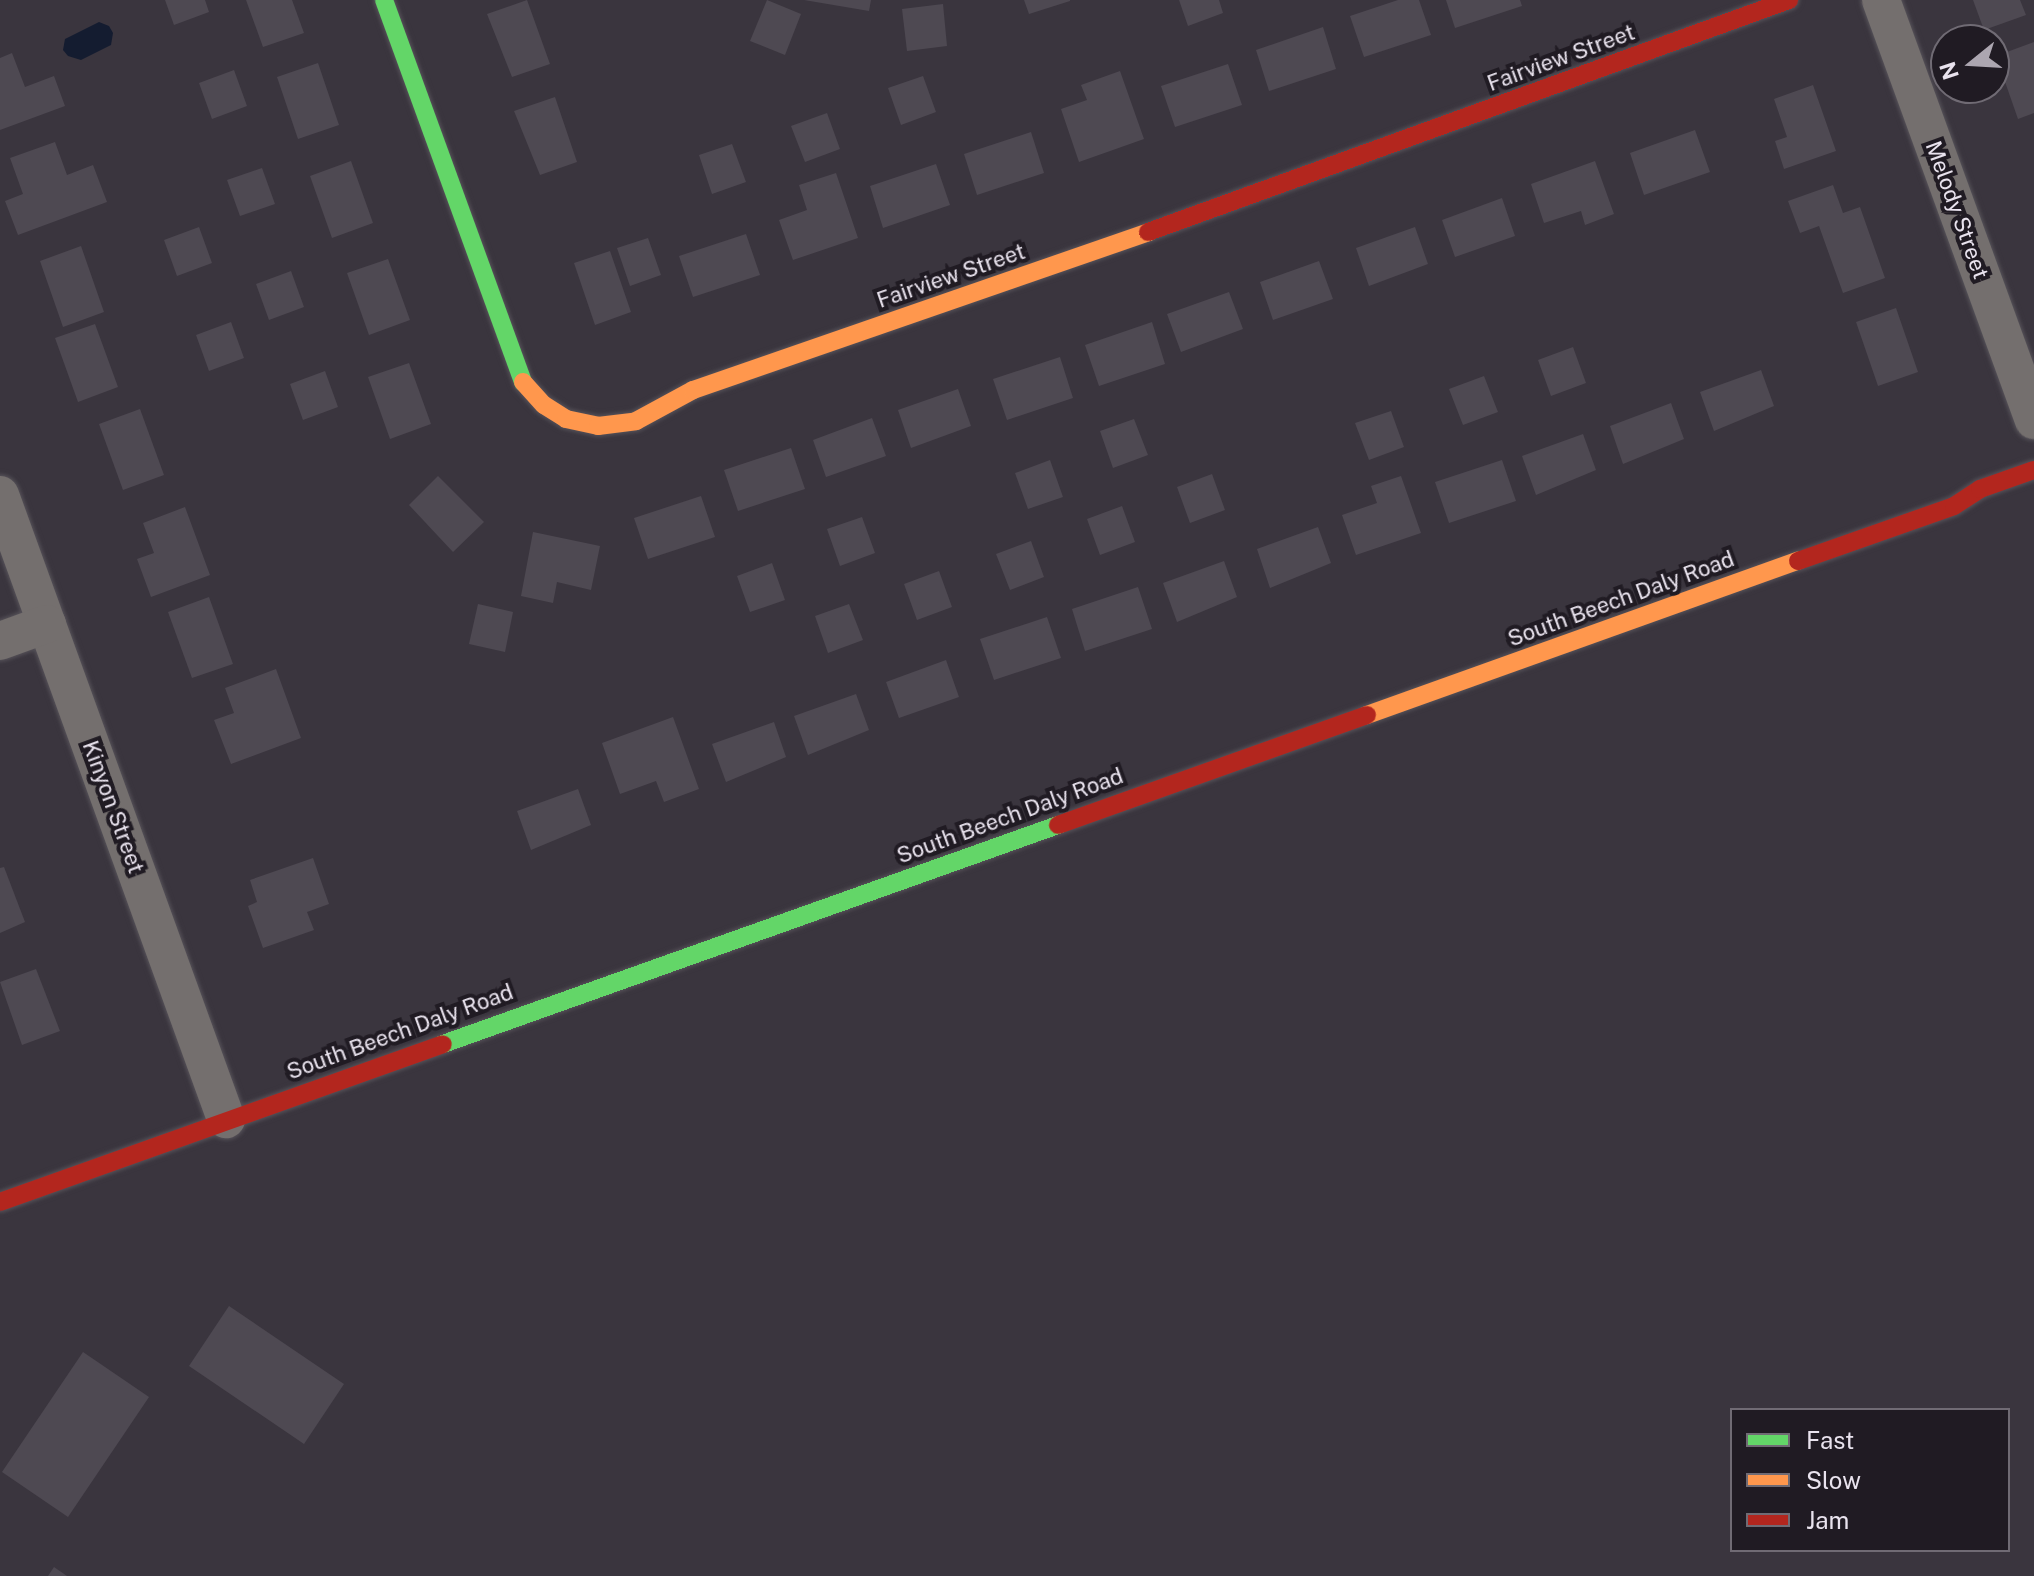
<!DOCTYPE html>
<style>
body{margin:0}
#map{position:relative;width:2034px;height:1576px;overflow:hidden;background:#3a353e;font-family:"Public Sans",sans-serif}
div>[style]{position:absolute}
.water>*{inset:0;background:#141c30}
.building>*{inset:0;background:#4e4952}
.roads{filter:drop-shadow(0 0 2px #565259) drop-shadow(0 0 2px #565259)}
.street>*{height:38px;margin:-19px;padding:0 19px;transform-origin:19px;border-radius:19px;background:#746f6e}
.fast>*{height:18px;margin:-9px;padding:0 9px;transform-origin:9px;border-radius:9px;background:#63d668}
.slow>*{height:18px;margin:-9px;padding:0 9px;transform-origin:9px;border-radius:9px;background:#ff974d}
.jam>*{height:18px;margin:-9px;padding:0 9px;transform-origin:9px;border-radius:9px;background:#b3261e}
span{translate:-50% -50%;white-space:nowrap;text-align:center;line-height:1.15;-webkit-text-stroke:8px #201b23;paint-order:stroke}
.street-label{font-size:22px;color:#e9e3ee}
.legend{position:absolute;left:1730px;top:1408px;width:280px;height:144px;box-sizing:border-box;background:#201b23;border:2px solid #706b74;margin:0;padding:10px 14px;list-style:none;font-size:24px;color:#e9e3ee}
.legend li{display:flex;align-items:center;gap:16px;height:40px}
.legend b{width:40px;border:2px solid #706b74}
.north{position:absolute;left:1930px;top:24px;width:80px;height:80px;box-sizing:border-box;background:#201b23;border:2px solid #706b74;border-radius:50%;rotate:252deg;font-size:22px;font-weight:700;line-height:32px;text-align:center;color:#e9e3ee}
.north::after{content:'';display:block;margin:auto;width:28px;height:36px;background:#aca6b0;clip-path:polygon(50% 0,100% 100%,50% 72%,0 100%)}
</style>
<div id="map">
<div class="water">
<div style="clip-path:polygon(99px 22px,109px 26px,113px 33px,111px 45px,81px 60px,68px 56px,63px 50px,65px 39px)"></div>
</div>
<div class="building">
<div style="clip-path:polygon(165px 0,205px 0,209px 12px,174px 25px)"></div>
<div style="clip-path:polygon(246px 0,292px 0,304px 33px,263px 47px)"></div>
<div style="clip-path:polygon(527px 0,550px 64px,512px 77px,487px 14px)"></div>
<div style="clip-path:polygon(767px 0,801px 14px,785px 55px,750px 41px)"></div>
<div style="clip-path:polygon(804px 0,871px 0,869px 11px)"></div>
<div style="clip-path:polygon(1024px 0,1070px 0,1070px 1px,1029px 14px)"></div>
<div style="clip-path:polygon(1179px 0,1219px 0,1223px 13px,1188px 26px)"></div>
<div style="clip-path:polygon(1398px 0,1419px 0,1431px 35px,1364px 57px,1350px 16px)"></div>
<div style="clip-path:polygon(1446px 0,1520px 0,1522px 6px,1455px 28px)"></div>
<div style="clip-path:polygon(1973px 0,2020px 0,2026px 15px,1984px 30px)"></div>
<div style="clip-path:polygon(943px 4px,947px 46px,907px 51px,902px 9px)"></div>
<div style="clip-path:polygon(1323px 27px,1336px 69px,1269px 91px,1256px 50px)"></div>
<div style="clip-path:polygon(2034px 42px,2034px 113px,2018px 119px,1996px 56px)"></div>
<div style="clip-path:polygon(12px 53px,25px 87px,54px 76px,65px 106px,0 130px,0 58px)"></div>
<div style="clip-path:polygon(318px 63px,339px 125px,298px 139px,277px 77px)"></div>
<div style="clip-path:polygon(1228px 64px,1242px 105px,1175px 127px,1161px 86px)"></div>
<div style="clip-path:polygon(234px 70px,247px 106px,212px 119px,199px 83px)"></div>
<div style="clip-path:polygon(1120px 71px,1144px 139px,1079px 162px,1061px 109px,1087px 100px,1081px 85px)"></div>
<div style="clip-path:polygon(923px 76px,936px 112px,901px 125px,888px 88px)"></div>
<div style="clip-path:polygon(1813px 85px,1836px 151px,1784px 169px,1775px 141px,1787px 137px,1774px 99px)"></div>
<div style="clip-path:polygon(555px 97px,577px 162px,540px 175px,514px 111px)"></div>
<div style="clip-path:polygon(827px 113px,840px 149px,805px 162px,791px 126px)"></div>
<div style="clip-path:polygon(1695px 130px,1710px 172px,1644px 195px,1630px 153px)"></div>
<div style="clip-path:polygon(1031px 132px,1044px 173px,977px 195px,964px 154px)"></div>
<div style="clip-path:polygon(55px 142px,67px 175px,93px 165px,107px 202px,18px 235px,5px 201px,23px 194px,10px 158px)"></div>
<div style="clip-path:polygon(732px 144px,746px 182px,712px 194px,699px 155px)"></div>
<div style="clip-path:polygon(351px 161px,373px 223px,332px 238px,310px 176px)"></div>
<div style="clip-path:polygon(1595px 161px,1614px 214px,1585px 225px,1581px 211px,1544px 223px,1531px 184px)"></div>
<div style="clip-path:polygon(936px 164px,950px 205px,883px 228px,870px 186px)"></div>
<div style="clip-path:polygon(262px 168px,275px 204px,240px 216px,227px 180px)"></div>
<div style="clip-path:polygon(836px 173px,858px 238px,793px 260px,779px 220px,807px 210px,799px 185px)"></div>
<div style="clip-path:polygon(1833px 185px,1843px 213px,1860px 207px,1885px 278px,1843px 293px,1819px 226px,1800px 233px,1788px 201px)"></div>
<div style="clip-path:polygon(1502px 198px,1515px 236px,1455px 257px,1442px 220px)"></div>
<div style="clip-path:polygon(199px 227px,212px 263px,177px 276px,164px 240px)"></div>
<div style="clip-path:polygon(1415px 227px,1428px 264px,1369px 286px,1356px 248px)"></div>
<div style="clip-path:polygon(746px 234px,760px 275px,693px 297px,679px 256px)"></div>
<div style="clip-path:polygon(648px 238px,661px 275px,630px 286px,617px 248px)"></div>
<div style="clip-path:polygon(81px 246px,104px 312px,63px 327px,40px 261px)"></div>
<div style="clip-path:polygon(610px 251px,631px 312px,595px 325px,574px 263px)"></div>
<div style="clip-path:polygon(388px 259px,410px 320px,369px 335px,347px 273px)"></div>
<div style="clip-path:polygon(1319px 261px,1333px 299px,1273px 320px,1260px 282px)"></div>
<div style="clip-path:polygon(291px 271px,304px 307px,269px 320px,256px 284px)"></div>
<div style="clip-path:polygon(1229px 292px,1243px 329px,1181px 352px,1167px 314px)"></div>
<div style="clip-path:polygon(1896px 308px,1918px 372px,1878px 386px,1856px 322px)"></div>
<div style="clip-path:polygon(231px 322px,244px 358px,209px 371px,196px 335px)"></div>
<div style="clip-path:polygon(1152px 322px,1165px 364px,1099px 386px,1085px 345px)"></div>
<div style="clip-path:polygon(95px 324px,118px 387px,78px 402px,55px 338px)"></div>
<div style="clip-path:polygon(1573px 347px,1586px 383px,1551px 396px,1538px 360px)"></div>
<div style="clip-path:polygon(1060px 357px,1073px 398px,1007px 420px,993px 379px)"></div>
<div style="clip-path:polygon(409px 363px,431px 424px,390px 439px,368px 377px)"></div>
<div style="clip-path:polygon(1761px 370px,1774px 406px,1714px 431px,1700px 392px)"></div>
<div style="clip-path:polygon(325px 371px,338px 407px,303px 420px,290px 384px)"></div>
<div style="clip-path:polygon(1484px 376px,1498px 412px,1463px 425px,1449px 389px)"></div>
<div style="clip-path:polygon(958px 389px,971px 426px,911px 448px,898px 410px)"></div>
<div style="clip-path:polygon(1671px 403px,1684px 439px,1623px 464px,1610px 426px)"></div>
<div style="clip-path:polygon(140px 409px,164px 475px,123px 490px,99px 424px)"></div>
<div style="clip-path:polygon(1391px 411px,1404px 447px,1369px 460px,1355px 423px)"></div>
<div style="clip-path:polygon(872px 418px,886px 456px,826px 477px,813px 440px)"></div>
<div style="clip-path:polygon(1134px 419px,1148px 455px,1113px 468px,1100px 431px)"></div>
<div style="clip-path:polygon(1583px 434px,1596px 470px,1536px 495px,1522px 456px)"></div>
<div style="clip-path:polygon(791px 448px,805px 489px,738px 511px,724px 470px)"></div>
<div style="clip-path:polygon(1050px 460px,1063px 497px,1028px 509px,1015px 473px)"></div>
<div style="clip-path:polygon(1502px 460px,1516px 501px,1449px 523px,1435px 482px)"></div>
<div style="clip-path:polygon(1212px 474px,1225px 510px,1190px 523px,1177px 487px)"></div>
<div style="clip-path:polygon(438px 476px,484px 522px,453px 552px,409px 505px)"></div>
<div style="clip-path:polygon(1401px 476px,1421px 533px,1356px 555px,1342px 515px,1377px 503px,1371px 486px)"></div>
<div style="clip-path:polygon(701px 496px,715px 537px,648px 559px,634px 518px)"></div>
<div style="clip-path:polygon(1122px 506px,1135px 542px,1100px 555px,1087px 519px)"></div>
<div style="clip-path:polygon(185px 507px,210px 575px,151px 597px,137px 559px,154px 553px,143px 523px)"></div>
<div style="clip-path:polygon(862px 517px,875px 553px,840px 566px,827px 529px)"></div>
<div style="clip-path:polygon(1318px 527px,1331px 563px,1270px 588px,1257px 549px)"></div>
<div style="clip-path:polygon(533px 532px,600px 546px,591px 590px,557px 582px,553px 603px,521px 596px)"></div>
<div style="clip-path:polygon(1031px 541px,1044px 577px,1010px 590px,996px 554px)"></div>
<div style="clip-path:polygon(1224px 561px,1237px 597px,1177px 622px,1163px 583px)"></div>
<div style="clip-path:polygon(772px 563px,785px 600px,750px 612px,737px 576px)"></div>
<div style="clip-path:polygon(939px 571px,952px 607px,917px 620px,904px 584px)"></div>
<div style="clip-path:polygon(1138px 587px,1152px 629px,1085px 651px,1072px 609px)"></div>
<div style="clip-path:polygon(209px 597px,233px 664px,192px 678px,168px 612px)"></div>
<div style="clip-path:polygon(478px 604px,513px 612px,505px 652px,469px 644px)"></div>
<div style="clip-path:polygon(849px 604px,863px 640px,828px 653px,815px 616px)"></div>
<div style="clip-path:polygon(1047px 617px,1061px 658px,994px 680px,980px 639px)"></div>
<div style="clip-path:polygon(946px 660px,959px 697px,899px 718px,886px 682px)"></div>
<div style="clip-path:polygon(276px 669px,301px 738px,231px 764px,214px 720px,234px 713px,225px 688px)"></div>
<div style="clip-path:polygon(856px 694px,869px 730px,808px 755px,794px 716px)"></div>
<div style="clip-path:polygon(673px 717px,699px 789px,664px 802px,656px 781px,620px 794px,602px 743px)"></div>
<div style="clip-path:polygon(774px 722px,786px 757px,726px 782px,712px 744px)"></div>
<div style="clip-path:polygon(578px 789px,591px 825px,531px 850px,517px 811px)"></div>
<div style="clip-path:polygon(313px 858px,329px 904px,307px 912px,314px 930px,263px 948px,248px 906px,257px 902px,250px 880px)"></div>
<div style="clip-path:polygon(4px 867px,25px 922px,0 933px,0 868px)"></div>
<div style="clip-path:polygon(36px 969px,60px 1031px,22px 1045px,0 982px)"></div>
<div style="clip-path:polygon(229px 1306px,344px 1384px,304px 1444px,189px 1366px)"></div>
<div style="clip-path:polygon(83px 1352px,149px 1397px,68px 1517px,2px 1472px)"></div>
<div style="clip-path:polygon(54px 1567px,67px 1576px,48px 1576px)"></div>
</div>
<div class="roads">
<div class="street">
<div style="left:1881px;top:0;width:447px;rotate:70deg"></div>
<div style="left:0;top:495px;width:664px;rotate:70.09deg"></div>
<div style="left:0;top:641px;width:50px;rotate:-19.9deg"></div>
</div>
<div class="fast">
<div style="left:384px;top:0;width:407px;rotate:70deg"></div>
<div style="left:443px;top:1044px;width:653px;rotate:-19.6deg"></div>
</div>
<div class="slow">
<div style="left:523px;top:382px;width:31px;rotate:48deg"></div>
<div style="left:544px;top:405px;width:26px;rotate:32deg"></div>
<div style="left:566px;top:419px;width:33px;rotate:12deg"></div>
<div style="left:598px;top:426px;width:38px;rotate:-7deg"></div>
<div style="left:636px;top:421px;width:65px;rotate:-28.5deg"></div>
<div style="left:693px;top:390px;width:482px;rotate:-19.1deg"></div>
<div style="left:1367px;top:715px;width:458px;rotate:-19.7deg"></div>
</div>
<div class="jam">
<div style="left:1148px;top:232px;width:682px;rotate:-19.9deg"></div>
<div style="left:1798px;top:561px;width:165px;rotate:-19.4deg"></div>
<div style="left:1954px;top:506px;width:31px;rotate:-33deg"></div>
<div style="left:1980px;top:489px;width:57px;rotate:-19.4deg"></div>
<div style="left:1058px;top:825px;width:328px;rotate:-19.6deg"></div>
<div style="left:0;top:1202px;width:470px;rotate:-19.6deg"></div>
</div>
</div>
<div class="street-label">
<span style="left:1561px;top:58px;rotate:-20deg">Fairview Street</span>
<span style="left:1957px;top:210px;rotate:70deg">Melody Street</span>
<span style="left:951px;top:276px;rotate:-19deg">Fairview Street</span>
<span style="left:1621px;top:599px;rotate:-20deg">South Beech Daly Road</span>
<span style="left:113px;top:807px;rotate:70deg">Kinyon Street</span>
<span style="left:1010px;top:816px;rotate:-20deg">South Beech Daly Road</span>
<span style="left:400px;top:1032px;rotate:-20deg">South Beech Daly Road</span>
</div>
<ul class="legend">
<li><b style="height:10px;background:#63d668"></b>Fast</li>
<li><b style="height:10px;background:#ff974d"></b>Slow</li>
<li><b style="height:10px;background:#b3261e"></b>Jam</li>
</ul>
<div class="north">N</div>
</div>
